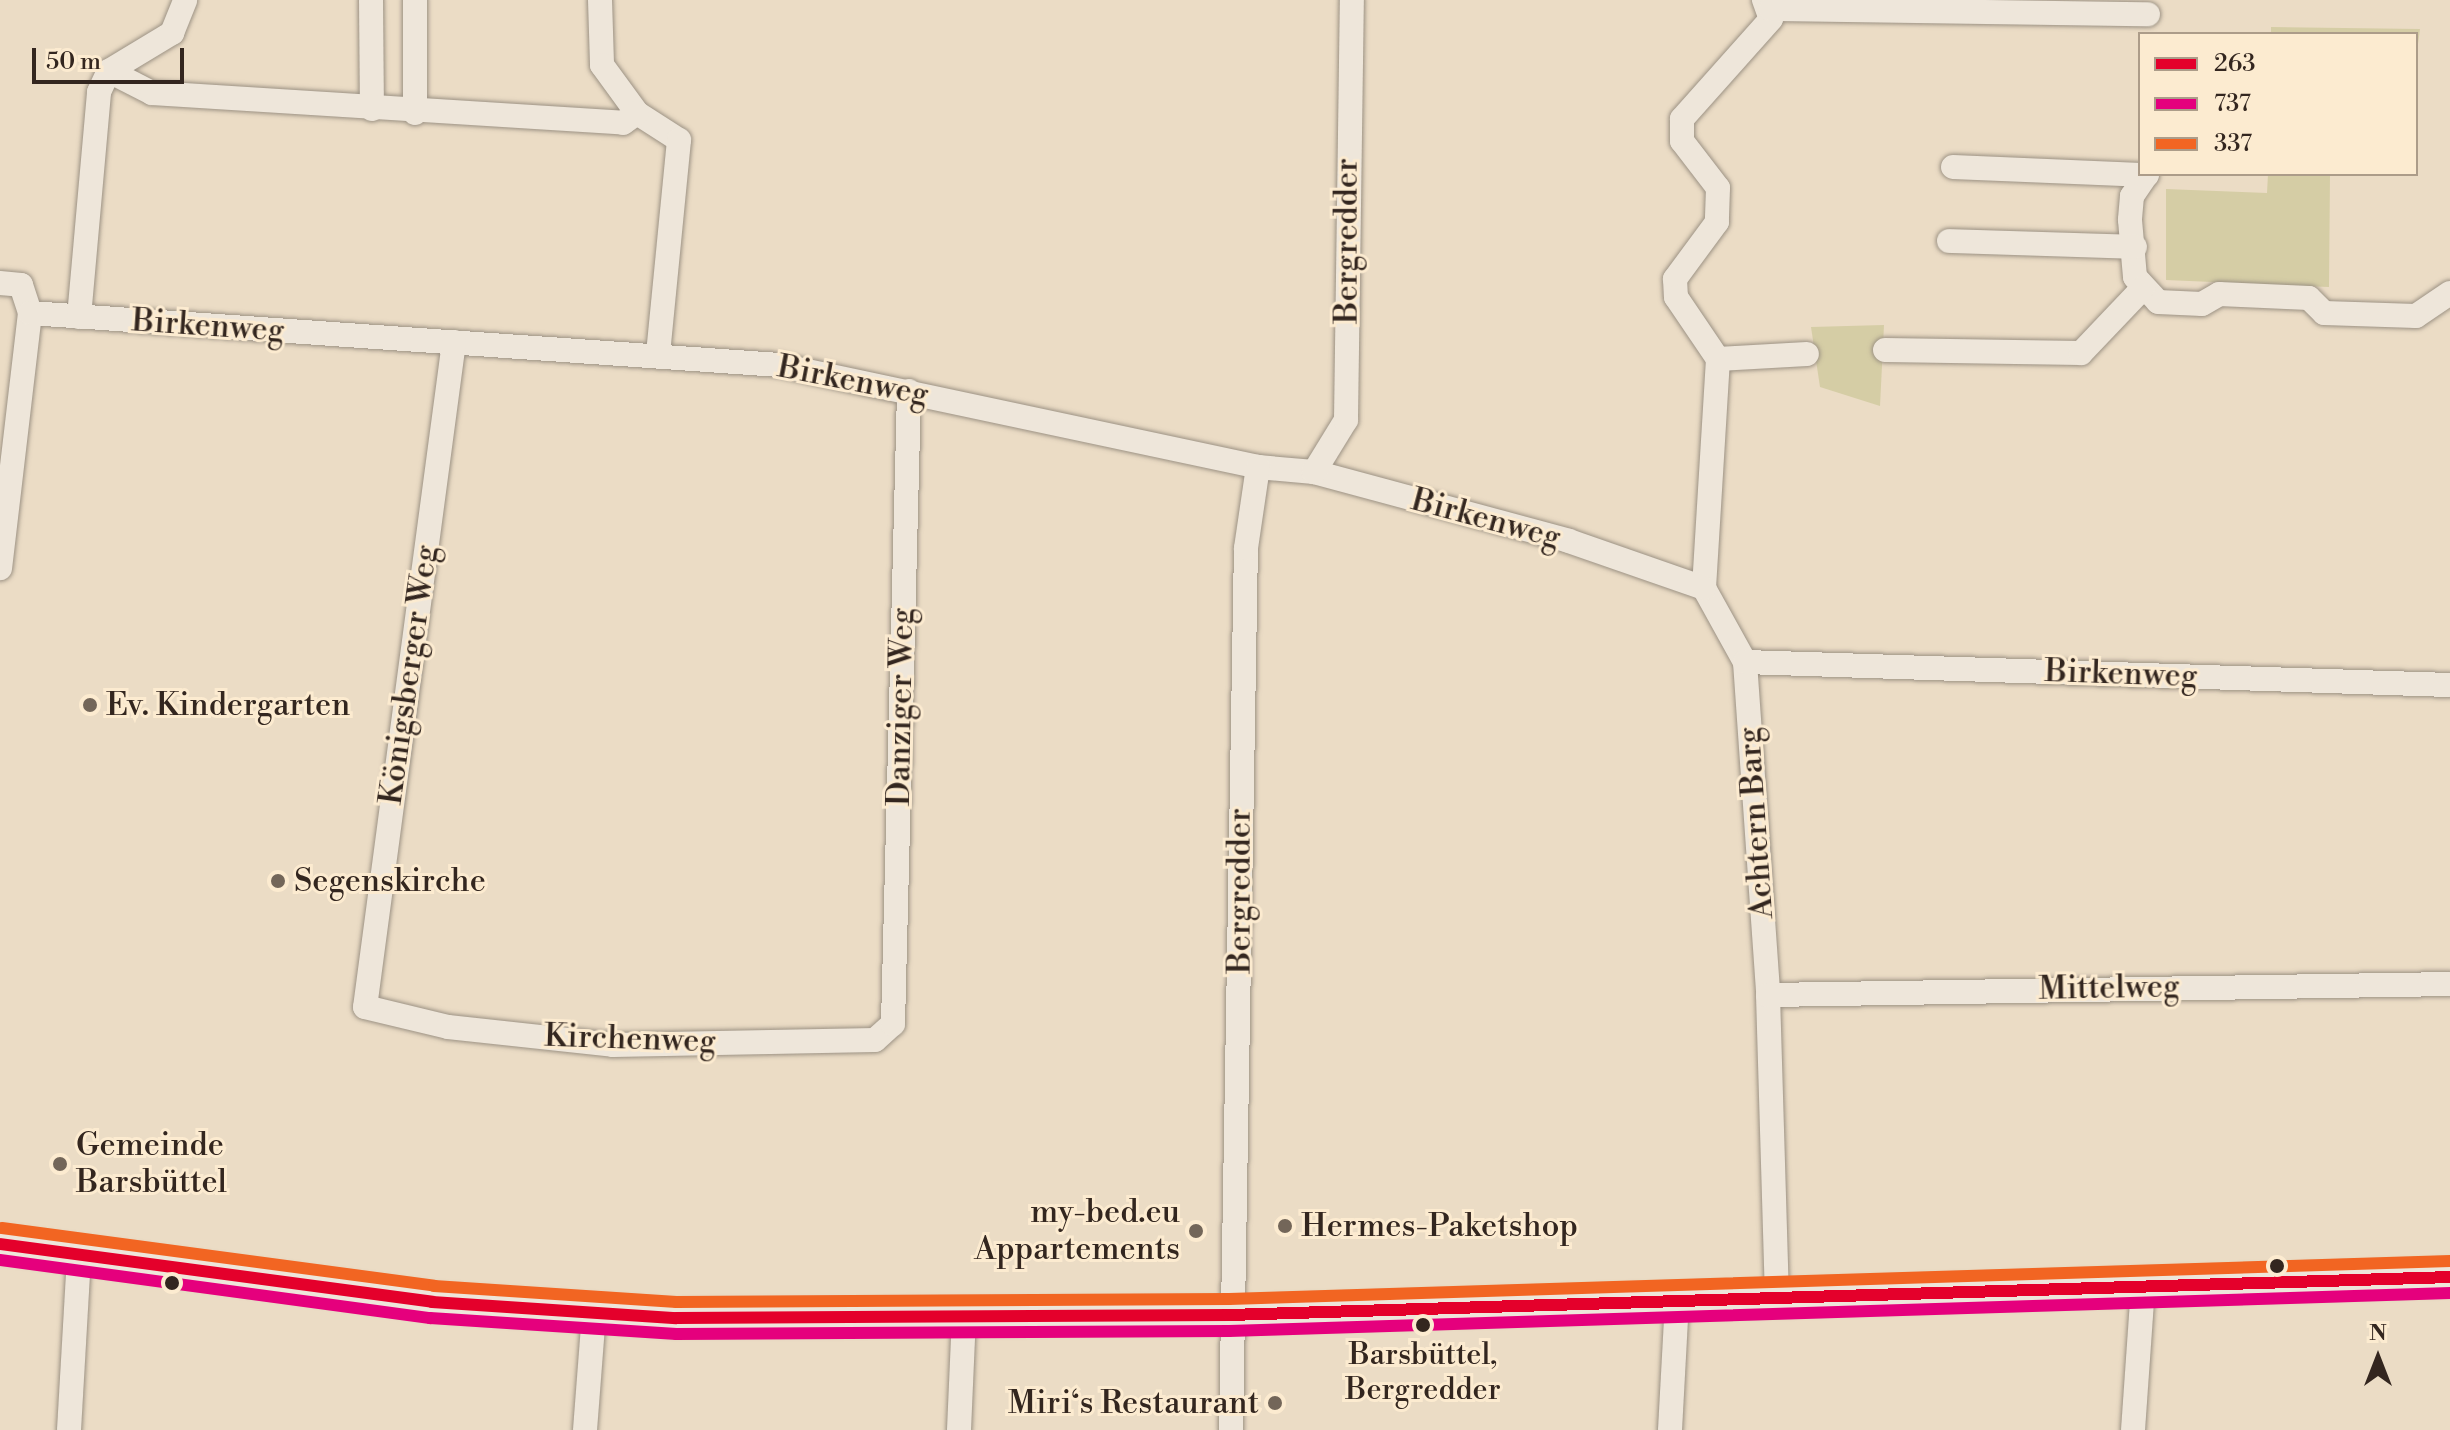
<!DOCTYPE html>
<meta charset="utf-8">
<style>
body{margin:0}
#map{position:relative;width:2450px;height:1430px;overflow:hidden;background:#ebdcc5;font-family:"Libre Bodoni",serif}
div>[style]{position:absolute}
.green>*{inset:0;background:#d5cda5}
.roads{filter:drop-shadow(0 0 2px #9c9284) drop-shadow(0 0 2px #9c9284)}
.street>*{height:24px;margin:-12px;padding:0 12px;transform-origin:12px;border-radius:12px;background:#eee6da}
.secondary>*{height:34px;margin:-17px;padding:0 17px;transform-origin:17px;border-radius:17px;background:#eee6da}
.bus-1>*{height:12px;margin:-6px;padding:0 6px;transform-origin:6px;border-radius:6px;background:#e4002b}
.bus-2>*{height:12px;margin:-6px;padding:0 6px;transform-origin:6px;border-radius:6px;background:#e5007d}
.bus-3>*{height:12px;margin:-6px;padding:0 6px;transform-origin:6px;border-radius:6px;background:#f26522}
.dots>*{width:22px;height:22px;translate:-50% -50%;box-sizing:border-box;border:4px solid #fcebd0;border-radius:50%}
span{translate:-50% -50%;white-space:nowrap;text-align:center;line-height:1.15;-webkit-text-stroke:6px #fcebd0;paint-order:stroke}
.bus-label{font-size:30px;color:#33261f}
.street-label{font-size:32px;color:#33261f}
.poi-label{font-size:32px;color:#33261f}
.left{translate:0 -50%;text-align:left}
.right{translate:-100% -50%;text-align:right}
.legend{position:absolute;left:2138px;top:32px;width:280px;height:144px;box-sizing:border-box;background:#fcebd0;border:2px solid #ac9c89;margin:0;padding:10px 14px;list-style:none;font-size:24px;color:#33261f}
.legend li{display:flex;align-items:center;gap:16px;height:40px}
.legend b{width:40px;border:2px solid #ac9c89}
.north{position:absolute;left:2338px;top:1318px;width:80px;height:80px;-webkit-text-stroke:6px #fcebd0;paint-order:stroke;rotate:0deg;font-size:22px;font-weight:700;line-height:32px;text-align:center;color:#33261f}
.north::after{content:'';display:block;margin:auto;width:28px;height:36px;background:#33261f;clip-path:polygon(50% 0,100% 100%,50% 72%,0 100%)}
.scale{position:absolute;left:32px;top:48px;width:152px;height:36px;box-sizing:border-box;border:4px solid #33261f;border-top:0;padding-left:10px;font-size:24px;line-height:28px;white-space:nowrap;color:#33261f;-webkit-text-stroke:6px #fcebd0;paint-order:stroke}
</style>
<div id="map">
<div class="green">
<div style="clip-path:polygon(2271px 27px,2420px 29px,2416px 59px,2416px 34px,2271px 34px)"></div>
<div style="clip-path:polygon(2268px 174px,2330px 174px,2329px 287px,2166px 280px,2166px 189px,2267px 193px)"></div>
<div style="clip-path:polygon(1884px 325px,1880px 406px,1820px 387px,1811px 327px)"></div>
</div>
<div class="roads">
<div class="street">
<div style="left:371px;top:0;width:109px;rotate:89.5deg"></div>
<div style="left:600px;top:0;width:65px;rotate:88.2deg"></div>
<div style="left:602px;top:65px;width:59px;rotate:53.9deg"></div>
<div style="left:637px;top:113px;width:50px;rotate:32.7deg"></div>
<div style="left:679px;top:140px;width:214px;rotate:95.6deg"></div>
<div style="left:1764px;top:0;width:20px;rotate:70deg"></div>
<div style="left:1771px;top:19px;width:134px;rotate:131.7deg"></div>
<div style="left:1682px;top:119px;width:22px;rotate:90deg"></div>
<div style="left:1682px;top:141px;width:59px;rotate:52.5deg"></div>
<div style="left:1718px;top:188px;width:34px;rotate:92deg"></div>
<div style="left:1717px;top:222px;width:71px;rotate:126.4deg"></div>
<div style="left:1675px;top:279px;width:18px;rotate:87deg"></div>
<div style="left:1676px;top:297px;width:75px;rotate:55.9deg"></div>
<div style="left:1718px;top:359px;width:229px;rotate:93.5deg"></div>
<div style="left:1704px;top:588px;width:85px;rotate:61deg"></div>
<div style="left:1745px;top:662px;width:334px;rotate:86deg"></div>
<div style="left:1768px;top:995px;width:303px;rotate:88.3deg"></div>
<div style="left:1771px;top:9px;width:377px;rotate:0.8deg"></div>
<div style="left:109px;top:71px;width:48px;rotate:27.1deg"></div>
<div style="left:152px;top:93px;width:472px;rotate:3.6deg"></div>
<div style="left:623px;top:123px;width:17px;rotate:-36deg"></div>
<div style="left:415px;top:113px;width:113px;rotate:-90deg"></div>
<div style="left:1953px;top:167px;width:194px;rotate:2.4deg"></div>
<div style="left:2147px;top:174px;width:27px;rotate:124deg"></div>
<div style="left:2132px;top:196px;width:24px;rotate:95deg"></div>
<div style="left:2130px;top:220px;width:57px;rotate:85deg"></div>
<div style="left:2135px;top:277px;width:34px;rotate:47deg"></div>
<div style="left:2158px;top:302px;width:44px;rotate:2.6deg"></div>
<div style="left:2202px;top:304px;width:20px;rotate:-30deg"></div>
<div style="left:2219px;top:294px;width:90px;rotate:2.5deg"></div>
<div style="left:2309px;top:298px;width:21px;rotate:45deg"></div>
<div style="left:2324px;top:313px;width:92px;rotate:1.9deg"></div>
<div style="left:2416px;top:316px;width:41px;rotate:-34.1deg"></div>
<div style="left:1949px;top:241px;width:186px;rotate:1.8deg"></div>
<div style="left:0;top:283px;width:21px;rotate:5deg"></div>
<div style="left:21px;top:285px;width:29px;rotate:72deg"></div>
<div style="left:30px;top:313px;width:257px;rotate:96.7deg"></div>
<div style="left:30px;top:313px;width:751px;rotate:3.97deg"></div>
<div style="left:779px;top:365px;width:490px;rotate:12deg"></div>
<div style="left:1258px;top:467px;width:56px;rotate:5.1deg"></div>
<div style="left:1314px;top:472px;width:264px;rotate:15.1deg"></div>
<div style="left:1569px;top:541px;width:143px;rotate:19.2deg"></div>
<div style="left:79px;top:317px;width:226px;rotate:-84.9deg"></div>
<div style="left:99px;top:92px;width:23px;rotate:-65deg"></div>
<div style="left:109px;top:71px;width:74px;rotate:-31.1deg"></div>
<div style="left:172px;top:33px;width:35px;rotate:-68deg"></div>
<div style="left:454px;top:342px;width:671px;rotate:97.62deg"></div>
<div style="left:365px;top:1007px;width:85px;rotate:13.5deg"></div>
<div style="left:448px;top:1027px;width:166px;rotate:6.2deg"></div>
<div style="left:613px;top:1045px;width:262px;rotate:-1.1deg"></div>
<div style="left:875px;top:1040px;width:24px;rotate:-42deg"></div>
<div style="left:893px;top:1024px;width:633px;rotate:-88.55deg"></div>
<div style="left:1885px;top:350px;width:196px;rotate:0.9deg"></div>
<div style="left:2081px;top:353px;width:90px;rotate:-46.4deg"></div>
<div style="left:1718px;top:359px;width:89px;rotate:-3.2deg"></div>
<div style="left:1314px;top:472px;width:61px;rotate:-58.4deg"></div>
<div style="left:1346px;top:420px;width:420px;rotate:-89.2deg"></div>
<div style="left:1745px;top:662px;width:705px;rotate:1.87deg"></div>
<div style="left:1768px;top:995px;width:682px;rotate:-0.92deg"></div>
<div style="left:69px;top:1430px;width:173px;rotate:-86.7deg"></div>
<div style="left:585px;top:1430px;width:116px;rotate:-85.6deg"></div>
<div style="left:959px;top:1430px;width:114px;rotate:-87.5deg"></div>
<div style="left:1231px;top:1430px;width:882px;rotate:-89.03deg"></div>
<div style="left:1246px;top:548px;width:82px;rotate:-81.6deg"></div>
<div style="left:1670px;top:1430px;width:131px;rotate:-86.9deg"></div>
<div style="left:2133px;top:1430px;width:144px;rotate:-86deg"></div>
</div>
<div class="secondary">
<div style="left:0;top:1244px;width:436px;rotate:7.6deg"></div>
<div style="left:432px;top:1302px;width:245px;rotate:3.8deg"></div>
<div style="left:676px;top:1318px;width:553px;rotate:-0.31deg"></div>
<div style="left:1229px;top:1315px;width:1222px;rotate:-1.78deg"></div>
</div>
</div>
<div class="bus-1">
<div style="left:0;top:1244px;width:436px;rotate:7.6deg"></div>
<div style="left:432px;top:1302px;width:245px;rotate:3.8deg"></div>
<div style="left:676px;top:1318px;width:553px;rotate:-0.31deg"></div>
<div style="left:1229px;top:1315px;width:1222px;rotate:-1.78deg"></div>
</div>
<div class="bus-2">
<div style="left:0;top:1260px;width:434px;rotate:7.7deg"></div>
<div style="left:430px;top:1318px;width:247px;rotate:3.7deg"></div>
<div style="left:676px;top:1334px;width:553px;rotate:-0.31deg"></div>
<div style="left:1229px;top:1331px;width:1222px;rotate:-1.78deg"></div>
</div>
<div class="bus-3">
<div style="left:2px;top:1228px;width:436px;rotate:7.6deg"></div>
<div style="left:434px;top:1286px;width:243px;rotate:3.8deg"></div>
<div style="left:676px;top:1302px;width:553px;rotate:-0.31deg"></div>
<div style="left:1229px;top:1299px;width:1222px;rotate:-1.78deg"></div>
</div>
<div class="dots">
<div style="left:90px;top:705px;background:#736659"></div>
<div style="left:278px;top:881px;background:#736659"></div>
<div style="left:60px;top:1164px;background:#736659"></div>
<div style="left:1285px;top:1226px;background:#736659"></div>
<div style="left:1196px;top:1231px;background:#736659"></div>
<div style="left:2277px;top:1266px;background:#33261f"></div>
<div style="left:172px;top:1283px;background:#33261f"></div>
<div style="left:1423px;top:1325px;background:#33261f"></div>
<div style="left:1275px;top:1403px;background:#736659"></div>
</div>
<div class="bus-label">
<span style="left:1423px;top:1372px">Barsbüttel,<br>Bergredder</span>
</div>
<div class="street-label">
<span style="left:1347px;top:241px;rotate:-90deg">Bergredder</span>
<span style="left:208px;top:326px;rotate:4deg">Birkenweg</span>
<span style="left:853px;top:381px;rotate:11deg">Birkenweg</span>
<span style="left:1486px;top:519px;rotate:15deg">Birkenweg</span>
<span style="left:2121px;top:674px;rotate:2deg">Birkenweg</span>
<span style="left:409px;top:675px;rotate:-82deg">Königsberger Weg</span>
<span style="left:901px;top:707px;rotate:-89deg">Danziger Weg</span>
<span style="left:1756px;top:823px;rotate:-94deg">Achtern Barg</span>
<span style="left:1240px;top:891px;rotate:-90deg">Bergredder</span>
<span style="left:2109px;top:988px;rotate:-1deg">Mittelweg</span>
<span style="left:630px;top:1039px;rotate:2deg">Kirchenweg</span>
</div>
<div class="poi-label">
<span class="left" style="left:106px;top:705px">Ev. Kindergarten</span>
<span class="left" style="left:294px;top:881px">Segenskirche</span>
<span class="left" style="left:76px;top:1164px">Gemeinde<br>Barsbüttel</span>
<span class="right" style="left:1180px;top:1231px">my-bed.eu<br>Appartements</span>
<span class="left" style="left:1301px;top:1226px">Hermes-Paketshop</span>
<span class="right" style="left:1259px;top:1403px">Miri‘s Restaurant</span>
</div>
<ul class="legend">
<li><b style="height:10px;background:#e4002b"></b>263</li>
<li><b style="height:10px;background:#e5007d"></b>737</li>
<li><b style="height:10px;background:#f26522"></b>337</li>
</ul>
<div class="north">N</div>
<div class="scale">50 m</div>
</div>
